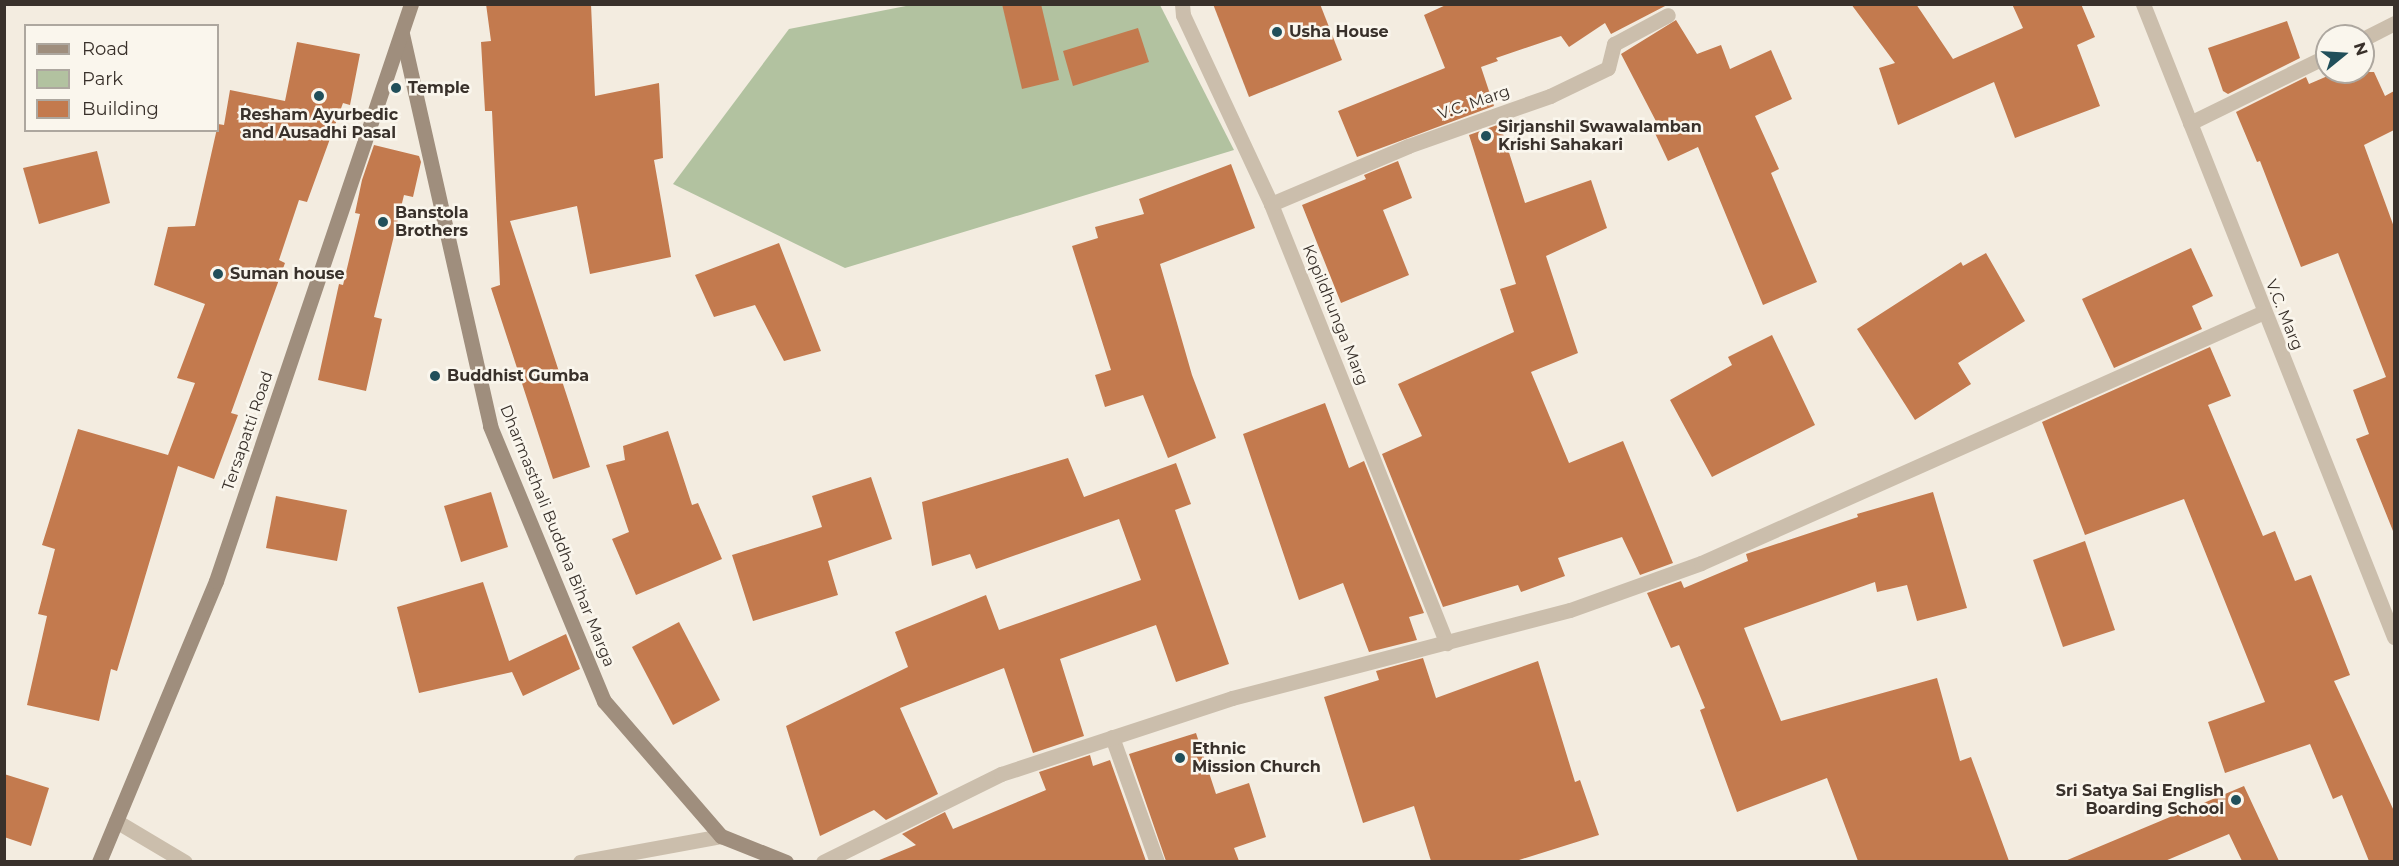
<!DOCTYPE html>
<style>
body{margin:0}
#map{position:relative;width:2399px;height:866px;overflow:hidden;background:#f3ece0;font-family:Montserrat,sans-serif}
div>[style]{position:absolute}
.green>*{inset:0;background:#b2c2a0}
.building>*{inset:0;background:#c37a4e}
.service>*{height:15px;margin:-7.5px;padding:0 7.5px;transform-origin:7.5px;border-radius:7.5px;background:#cbbeac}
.minor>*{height:15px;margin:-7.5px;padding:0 7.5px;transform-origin:7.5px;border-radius:7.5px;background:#cbbeac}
.secondary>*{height:15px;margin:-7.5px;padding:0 7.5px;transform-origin:7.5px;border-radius:7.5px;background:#9f8e7d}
.dots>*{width:16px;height:16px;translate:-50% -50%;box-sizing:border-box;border:3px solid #faf6ed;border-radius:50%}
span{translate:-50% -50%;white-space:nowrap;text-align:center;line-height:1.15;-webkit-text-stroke:5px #faf6ed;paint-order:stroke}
.poi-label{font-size:16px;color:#39312b;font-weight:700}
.left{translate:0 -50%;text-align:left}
.right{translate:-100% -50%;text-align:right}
.street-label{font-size:16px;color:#39312b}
.frame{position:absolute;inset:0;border:6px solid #39312b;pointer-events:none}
.legend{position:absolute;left:24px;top:24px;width:195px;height:108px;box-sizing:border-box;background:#faf6ed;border:2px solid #ada79f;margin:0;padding:8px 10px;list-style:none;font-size:18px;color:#39312b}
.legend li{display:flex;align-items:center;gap:12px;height:30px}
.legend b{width:30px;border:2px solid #ada79f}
.north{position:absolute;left:2315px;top:24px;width:60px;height:60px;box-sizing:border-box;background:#faf6ed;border:2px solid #ada79f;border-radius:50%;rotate:72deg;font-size:16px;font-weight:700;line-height:24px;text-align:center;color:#39312b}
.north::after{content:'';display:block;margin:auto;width:21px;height:27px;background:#214f5a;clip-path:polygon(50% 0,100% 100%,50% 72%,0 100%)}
</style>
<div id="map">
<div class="green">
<div style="clip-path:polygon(911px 5px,1160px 5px,1234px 150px,845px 268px,673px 184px,789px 29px)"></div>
</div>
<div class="building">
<div style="clip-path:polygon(486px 4px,591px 4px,595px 96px,659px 83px,663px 158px,654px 160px,671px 257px,590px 274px,577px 206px,510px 221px,590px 467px,553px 479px,491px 288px,500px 285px,492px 111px,485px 111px,481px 42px,491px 41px)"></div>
<div style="clip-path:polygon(1002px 4px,1041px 4px,1059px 80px,1022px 89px)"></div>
<div style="clip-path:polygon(1213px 4px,1320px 4px,1342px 60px,1249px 97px)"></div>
<div style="clip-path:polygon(1448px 4px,1667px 4px,1667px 5px,1611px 34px,1605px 23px,1569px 47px,1561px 36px,1496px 58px,1498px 61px,1481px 67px,1494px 106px,1357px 157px,1338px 111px,1445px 68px,1424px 15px)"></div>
<div style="clip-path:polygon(1851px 4px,1916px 4px,1953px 59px,2023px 28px,2012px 4px,2081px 4px,2095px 37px,2077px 45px,2100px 106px,2015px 138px,1994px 82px,1898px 125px,1879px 68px,1895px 63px)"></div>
<div style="clip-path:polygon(1676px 20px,1697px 54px,1721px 45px,1730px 69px,1771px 50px,1792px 99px,1755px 116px,1779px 169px,1771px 173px,1817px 282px,1763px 305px,1698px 147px,1668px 161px,1653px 129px,1659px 127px,1621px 54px)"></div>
<div style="clip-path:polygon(2287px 21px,2300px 58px,2228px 94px,2223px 91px,2208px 48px)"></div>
<div style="clip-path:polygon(1138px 28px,1149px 62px,1073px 86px,1063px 51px)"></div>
<div style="clip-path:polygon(297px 42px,360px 54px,350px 105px,343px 103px,307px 202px,299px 200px,279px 260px,285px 263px,231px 413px,238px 415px,214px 479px,178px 466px,117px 671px,111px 669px,99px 721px,27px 705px,47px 616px,38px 614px,55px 549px,42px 545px,78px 429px,168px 455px,195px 383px,177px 378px,205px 304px,154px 285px,168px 227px,195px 226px,218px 124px,224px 125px,230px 90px,285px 101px)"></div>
<div style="clip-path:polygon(2337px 72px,2374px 72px,2385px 96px,2394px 91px,2394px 130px,2364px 145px,2394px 227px,2393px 531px,2356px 439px,2369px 434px,2353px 390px,2386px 377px,2338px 253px,2301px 267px,2260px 161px,2257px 162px,2236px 112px,2306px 77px,2309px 84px)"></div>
<div style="clip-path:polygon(1500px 124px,1525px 203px,1591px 180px,1607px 228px,1546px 256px,1578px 353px,1531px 372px,1569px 463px,1623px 441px,1673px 563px,1640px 575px,1622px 537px,1558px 558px,1565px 576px,1521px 592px,1518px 585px,1443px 607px,1382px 454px,1422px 436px,1398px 384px,1514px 332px,1500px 289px,1516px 284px,1469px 135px)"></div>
<div style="clip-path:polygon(374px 145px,419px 156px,421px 162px,413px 197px,404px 195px,374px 317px,382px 319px,366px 391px,318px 380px,339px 284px,343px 285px,360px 214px,355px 213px,362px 180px)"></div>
<div style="clip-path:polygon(97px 151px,110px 203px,39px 224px,23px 168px)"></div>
<div style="clip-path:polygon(1398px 161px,1412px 198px,1383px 210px,1409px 275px,1341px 303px,1302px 205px,1366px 179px,1364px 175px)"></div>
<div style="clip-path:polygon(1231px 164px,1255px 228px,1160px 264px,1192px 375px,1216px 438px,1168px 458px,1143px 395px,1105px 407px,1095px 375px,1111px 370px,1072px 246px,1098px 238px,1095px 227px,1144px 214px,1139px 199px)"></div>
<div style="clip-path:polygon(779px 243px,821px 351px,784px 361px,755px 305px,714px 317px,695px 275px)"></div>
<div style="clip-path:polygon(2191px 248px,2213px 296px,2192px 306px,2202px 329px,2114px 368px,2082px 299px)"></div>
<div style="clip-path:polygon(1986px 253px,2025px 321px,1958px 363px,1971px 384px,1915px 420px,1857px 329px,1961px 262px,1963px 266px)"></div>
<div style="clip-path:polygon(1772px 335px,1815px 425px,1712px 477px,1670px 400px,1732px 365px,1728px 357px)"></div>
<div style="clip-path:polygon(2210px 347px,2231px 396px,2208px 405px,2263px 536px,2275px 531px,2295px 581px,2311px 575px,2350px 675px,2334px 681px,2394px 811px,2394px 861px,2369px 861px,2342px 795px,2333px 799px,2310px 744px,2225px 773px,2208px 722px,2265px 702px,2184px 499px,2085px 535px,2042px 422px)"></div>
<div style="clip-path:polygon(1325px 403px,1349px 468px,1364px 461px,1424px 613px,1409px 617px,1417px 640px,1369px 652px,1343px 583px,1299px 600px,1243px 434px)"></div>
<div style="clip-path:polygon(668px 431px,692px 505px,698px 503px,722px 559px,636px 595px,612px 539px,629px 532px,606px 465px,625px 460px,623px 446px)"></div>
<div style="clip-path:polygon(1068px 458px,1084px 497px,1176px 463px,1191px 504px,1175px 510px,1229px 664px,1176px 682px,1156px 625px,1060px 659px,1084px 736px,1033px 753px,1004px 668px,900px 708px,938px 794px,886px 820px,874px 810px,820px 836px,786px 726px,908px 667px,895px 632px,986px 595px,999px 630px,1141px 580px,1119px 519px,976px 569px,970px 554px,932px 566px,922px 502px)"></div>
<div style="clip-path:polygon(871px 477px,892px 539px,828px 561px,838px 595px,753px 621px,732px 555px,822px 527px,812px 496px)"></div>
<div style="clip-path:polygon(491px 492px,508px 547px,461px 562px,444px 506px)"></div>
<div style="clip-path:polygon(1933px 492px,1967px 608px,1917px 621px,1907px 585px,1877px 592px,1875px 582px,1744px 628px,1781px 721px,1937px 678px,1960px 761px,1971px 757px,2009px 861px,1858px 861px,1827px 778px,1737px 812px,1700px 710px,1705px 708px,1679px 645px,1671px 648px,1647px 593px,1681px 581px,1684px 588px,1748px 561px,1746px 554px,1858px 517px,1857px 514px)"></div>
<div style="clip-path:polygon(276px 496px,347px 510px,337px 561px,266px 548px)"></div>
<div style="clip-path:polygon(2085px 541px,2115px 630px,2063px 647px,2033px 560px)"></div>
<div style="clip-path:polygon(483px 582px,509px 661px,566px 634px,580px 669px,523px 696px,512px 672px,419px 693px,397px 607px)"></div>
<div style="clip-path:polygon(679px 622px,720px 700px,673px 725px,632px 647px)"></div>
<div style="clip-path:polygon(1423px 658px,1436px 698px,1538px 661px,1575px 782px,1580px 780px,1599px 835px,1516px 861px,1431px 861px,1414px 806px,1363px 823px,1324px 697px,1379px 680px,1376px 671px)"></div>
<div style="clip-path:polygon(1196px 733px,1216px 794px,1249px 783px,1266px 837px,1234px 848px,1239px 861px,1166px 861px,1129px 754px)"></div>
<div style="clip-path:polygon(1090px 755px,1093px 766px,1110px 760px,1146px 861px,877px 861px,916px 845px,902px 834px,945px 812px,953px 829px,1046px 790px,1039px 772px)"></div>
<div style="clip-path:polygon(4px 774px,49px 788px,31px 846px,4px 837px)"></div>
<div style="clip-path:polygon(2244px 786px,2279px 861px,2242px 861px,2229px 834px,2165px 861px,2065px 861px)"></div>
</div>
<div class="service">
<div style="left:1112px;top:737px;width:133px;rotate:70.2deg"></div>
<div style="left:116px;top:821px;width:80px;rotate:30.7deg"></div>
<div style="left:580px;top:862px;width:143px;rotate:-10.4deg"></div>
</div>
<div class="minor">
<div style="left:1182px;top:4px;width:11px;rotate:85deg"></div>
<div style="left:1183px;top:15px;width:208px;rotate:65deg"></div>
<div style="left:1271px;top:204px;width:473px;rotate:68.2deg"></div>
<div style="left:2143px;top:4px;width:681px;rotate:68.37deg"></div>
<div style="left:2363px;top:39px;width:35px;rotate:-27deg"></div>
<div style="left:2190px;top:123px;width:153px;rotate:-26.1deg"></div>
<div style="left:1271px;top:204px;width:149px;rotate:-22.9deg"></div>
<div style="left:1408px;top:146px;width:151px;rotate:-19.4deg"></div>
<div style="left:1550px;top:96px;width:64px;rotate:-25.8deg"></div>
<div style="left:1608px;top:68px;width:25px;rotate:-76deg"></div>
<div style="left:1614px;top:44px;width:61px;rotate:-28.2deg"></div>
<div style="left:823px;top:862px;width:199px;rotate:-26.3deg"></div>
<div style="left:1001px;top:774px;width:243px;rotate:-18.2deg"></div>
<div style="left:1232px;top:698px;width:349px;rotate:-14.6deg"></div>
<div style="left:1570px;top:610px;width:139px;rotate:-19.7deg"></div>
<div style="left:1701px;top:563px;width:616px;rotate:-24.03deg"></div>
</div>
<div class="secondary">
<div style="left:402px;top:34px;width:402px;rotate:77.3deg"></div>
<div style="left:490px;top:426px;width:298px;rotate:67.5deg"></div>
<div style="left:604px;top:701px;width:179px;rotate:49.1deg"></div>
<div style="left:721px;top:836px;width:70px;rotate:21.8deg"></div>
<div style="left:99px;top:862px;width:304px;rotate:-67.4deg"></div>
<div style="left:216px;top:581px;width:609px;rotate:-71.33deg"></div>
</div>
<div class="dots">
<div style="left:1277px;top:32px;background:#214f5a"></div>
<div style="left:396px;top:88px;background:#214f5a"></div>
<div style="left:319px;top:96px;background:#214f5a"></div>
<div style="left:1486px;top:136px;background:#214f5a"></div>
<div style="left:383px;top:222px;background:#214f5a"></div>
<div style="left:218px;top:274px;background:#214f5a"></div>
<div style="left:435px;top:376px;background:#214f5a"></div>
<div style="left:1180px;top:758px;background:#214f5a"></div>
<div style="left:2236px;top:800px;background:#214f5a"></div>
</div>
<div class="poi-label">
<span class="left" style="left:1289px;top:32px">Usha House</span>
<span class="left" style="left:408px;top:88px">Temple</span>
<span style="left:319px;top:124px">Resham Ayurbedic<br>and Ausadhi Pasal</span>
<span class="left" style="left:1498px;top:136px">Sirjanshil Swawalamban<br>Krishi Sahakari</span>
<span class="left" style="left:395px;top:222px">Banstola<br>Brothers</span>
<span class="left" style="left:230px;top:274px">Suman house</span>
<span class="left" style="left:447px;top:376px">Buddhist Gumba</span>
<span class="left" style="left:1192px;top:758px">Ethnic<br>Mission Church</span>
<span class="right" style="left:2224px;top:800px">Sri Satya Sai English<br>Boarding School</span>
</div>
<div class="street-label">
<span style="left:1474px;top:103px;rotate:-19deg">V.C. Marg</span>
<span style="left:1335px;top:315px;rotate:68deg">Kopildhunga Marg</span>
<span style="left:2284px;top:315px;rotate:68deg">V.C. Marg</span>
<span style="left:248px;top:431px;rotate:-71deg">Tersapatti Road</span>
<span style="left:557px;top:536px;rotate:68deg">Dharmasthali Buddha Bihar Marga</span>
</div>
<div class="frame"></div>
<ul class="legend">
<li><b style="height:8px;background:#9f8e7d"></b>Road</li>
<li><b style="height:16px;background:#b2c2a0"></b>Park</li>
<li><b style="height:16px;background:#c37a4e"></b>Building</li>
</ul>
<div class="north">N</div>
</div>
